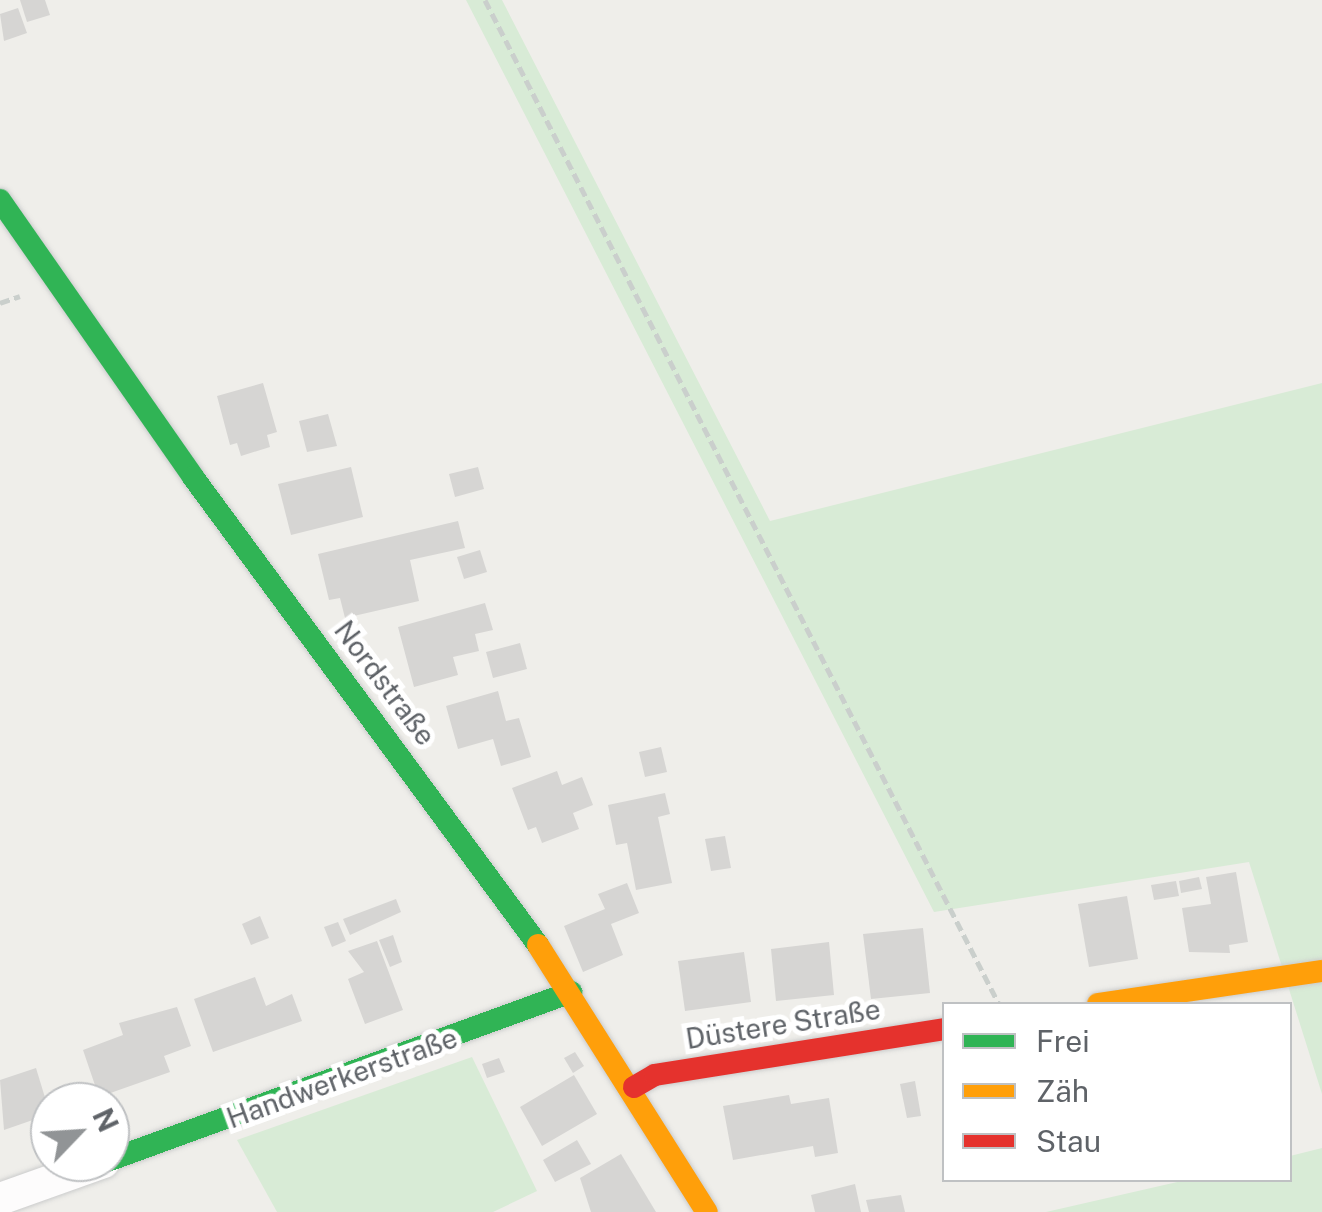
<!DOCTYPE html>
<meta charset="utf-8">
<style>
body{margin:0}
#map{position:relative;width:1322px;height:1212px;overflow:hidden;background:#efeeea;font-family:"Public Sans",sans-serif}
div>[style]{position:absolute}
.green>*{inset:0;background:#d8ebd6}
.building>*{inset:0;background:#d6d5d3}
.path>*{height:5px;margin-top:-2.5px;transform-origin:0;background:repeating-linear-gradient(90deg,#cacfcc 0 10px,transparent 0 15px)}
.roads{filter:drop-shadow(0 0 2px #cbcccc) drop-shadow(0 0 2px #cbcccc)}
.street>*{height:32px;margin:-16px;padding:0 16px;transform-origin:16px;border-radius:16px;background:#fdfcfc}
.fast>*{height:22px;margin:-11px;padding:0 11px;transform-origin:11px;border-radius:11px;background:#30b455}
.slow>*{height:22px;margin:-11px;padding:0 11px;transform-origin:11px;border-radius:11px;background:#ff9f0a}
.jam>*{height:22px;margin:-11px;padding:0 11px;transform-origin:11px;border-radius:11px;background:#e5322d}
span{translate:-50% -50%;white-space:nowrap;text-align:center;line-height:1.15;-webkit-text-stroke:10px #fff;paint-order:stroke}
.street-label{font-size:28px;color:#5f6368}
.legend{position:absolute;left:942px;top:1002px;width:350px;height:180px;box-sizing:border-box;background:#fff;border:2px solid #bfc1c3;margin:0;padding:12px 18px;list-style:none;font-size:30px;color:#5f6368}
.legend li{display:flex;align-items:center;gap:20px;height:50px}
.legend b{width:50px;border:2px solid #bfc1c3}
.north{position:absolute;left:30px;top:1082px;width:100px;height:100px;box-sizing:border-box;background:#fff;border:2px solid #bfc1c3;border-radius:50%;rotate:65deg;font-size:28px;font-weight:700;line-height:40px;text-align:center;color:#5f6368}
.north::after{content:'';display:block;margin:auto;width:35px;height:45px;background:#919496;clip-path:polygon(50% 0,100% 100%,50% 72%,0 100%)}
</style>
<div id="map">
<div class="green">
<div style="clip-path:polygon(466px 0,502px 0,770px 521px,1322px 383px,1322px 1094px,1249px 862px,934px 912px)"></div>
<div style="clip-path:polygon(472px 1057px,537px 1191px,493px 1212px,277px 1212px,237px 1140px)"></div>
<div style="clip-path:polygon(1322px 1148px,1322px 1212px,1046px 1212px,1186px 1180px,1290px 1180px,1290px 1156px)"></div>
</div>
<div class="building">
<div style="clip-path:polygon(20px 0,45px 0,50px 15px,27px 22px)"></div>
<div style="clip-path:polygon(18px 8px,27px 33px,4px 41px,0 14px)"></div>
<div style="clip-path:polygon(263px 383px,277px 432px,267px 435px,270px 447px,241px 456px,237px 443px,230px 445px,217px 396px)"></div>
<div style="clip-path:polygon(328px 414px,337px 446px,307px 452px,299px 421px)"></div>
<div style="clip-path:polygon(351px 467px,363px 517px,291px 535px,278px 484px)"></div>
<div style="clip-path:polygon(478px 467px,484px 489px,455px 497px,449px 474px)"></div>
<div style="clip-path:polygon(458px 521px,465px 548px,410px 560px,419px 601px,345px 618px,340px 598px,329px 600px,318px 554px)"></div>
<div style="clip-path:polygon(480px 550px,487px 572px,464px 579px,457px 557px)"></div>
<div style="clip-path:polygon(485px 603px,493px 630px,475px 634px,479px 651px,453px 657px,458px 675px,414px 687px,398px 627px)"></div>
<div style="clip-path:polygon(520px 643px,527px 669px,493px 678px,486px 652px)"></div>
<div style="clip-path:polygon(498px 691px,506px 721px,519px 718px,531px 757px,501px 766px,493px 739px,458px 749px,446px 706px)"></div>
<div style="clip-path:polygon(661px 747px,667px 772px,645px 777px,639px 752px)"></div>
<div style="clip-path:polygon(557px 771px,562px 785px,582px 777px,593px 805px,573px 813px,579px 829px,542px 843px,536px 827px,528px 830px,512px 788px)"></div>
<div style="clip-path:polygon(665px 793px,670px 814px,658px 817px,672px 883px,636px 890px,627px 843px,616px 845px,608px 805px)"></div>
<div style="clip-path:polygon(725px 836px,731px 868px,711px 871px,705px 839px)"></div>
<div style="clip-path:polygon(1236px 872px,1248px 942px,1229px 945px,1230px 953px,1189px 952px,1182px 908px,1211px 904px,1206px 877px)"></div>
<div style="clip-path:polygon(1199px 877px,1202px 889px,1181px 893px,1179px 881px)"></div>
<div style="clip-path:polygon(1176px 881px,1179px 896px,1154px 900px,1151px 885px)"></div>
<div style="clip-path:polygon(627px 883px,639px 913px,611px 924px,623px 955px,583px 972px,564px 926px,605px 909px,598px 894px)"></div>
<div style="clip-path:polygon(1127px 896px,1138px 959px,1089px 967px,1078px 904px)"></div>
<div style="clip-path:polygon(396px 899px,401px 912px,350px 935px,343px 919px)"></div>
<div style="clip-path:polygon(260px 916px,269px 938px,251px 945px,242px 924px)"></div>
<div style="clip-path:polygon(338px 922px,346px 941px,332px 947px,324px 927px)"></div>
<div style="clip-path:polygon(923px 928px,930px 993px,871px 999px,863px 934px)"></div>
<div style="clip-path:polygon(393px 935px,402px 962px,390px 967px,379px 940px)"></div>
<div style="clip-path:polygon(377px 941px,403px 1010px,365px 1024px,348px 979px,364px 972px,348px 951px)"></div>
<div style="clip-path:polygon(829px 942px,834px 995px,776px 1001px,771px 949px)"></div>
<div style="clip-path:polygon(744px 952px,751px 1002px,685px 1011px,678px 961px)"></div>
<div style="clip-path:polygon(255px 977px,266px 1006px,292px 994px,302px 1021px,213px 1052px,194px 999px)"></div>
<div style="clip-path:polygon(177px 1007px,191px 1046px,164px 1056px,170px 1072px,99px 1097px,83px 1050px,123px 1035px,119px 1023px)"></div>
<div style="clip-path:polygon(575px 1052px,584px 1066px,573px 1073px,564px 1058px)"></div>
<div style="clip-path:polygon(499px 1058px,505px 1072px,487px 1078px,482px 1064px)"></div>
<div style="clip-path:polygon(36px 1068px,50px 1114px,4px 1130px,0 1080px)"></div>
<div style="clip-path:polygon(574px 1075px,597px 1114px,542px 1146px,520px 1107px)"></div>
<div style="clip-path:polygon(915px 1081px,921px 1116px,907px 1118px,900px 1084px)"></div>
<div style="clip-path:polygon(789px 1095px,791px 1104px,829px 1098px,838px 1153px,815px 1157px,813px 1146px,733px 1160px,723px 1106px)"></div>
<div style="clip-path:polygon(577px 1140px,591px 1164px,555px 1182px,543px 1160px)"></div>
<div style="clip-path:polygon(621px 1154px,656px 1212px,591px 1212px,580px 1178px)"></div>
<div style="clip-path:polygon(855px 1184px,861px 1212px,815px 1212px,811px 1195px)"></div>
<div style="clip-path:polygon(901px 1195px,905px 1212px,869px 1212px,866px 1200px)"></div>
</div>
<div class="path">
<div style="left:485px;top:0;width:1128px;rotate:62.89deg"></div>
<div style="left:0;top:303px;width:21px;rotate:-19deg"></div>
</div>
<div class="roads">
<div class="street">
<div style="left:0;top:1199px;width:110px;rotate:-19.6deg"></div>
</div>
<div class="fast">
<div style="left:0;top:200px;width:338px;rotate:55.1deg"></div>
<div style="left:193px;top:477px;width:581px;rotate:53.6deg"></div>
<div style="left:110px;top:1160px;width:491px;rotate:-20deg"></div>
</div>
<div class="slow">
<div style="left:538px;top:945px;width:316px;rotate:57.7deg"></div>
<div style="left:1098px;top:1004px;width:226px;rotate:-8.4deg"></div>
</div>
<div class="jam">
<div style="left:634px;top:1087px;width:24px;rotate:-30deg"></div>
<div style="left:655px;top:1075px;width:293px;rotate:-9deg"></div>
</div>
</div>
<div class="street-label">
<span style="left:385px;top:683px;rotate:53deg">Nordstraße</span>
<span style="left:783px;top:1024px;rotate:-9deg">Düstere Straße</span>
<span style="left:342px;top:1078px;rotate:-20deg">Handwerkerstraße</span>
</div>
<ul class="legend">
<li><b style="height:12px;background:#30b455"></b>Frei</li>
<li><b style="height:12px;background:#ff9f0a"></b>Zäh</li>
<li><b style="height:12px;background:#e5322d"></b>Stau</li>
</ul>
<div class="north">N</div>
</div>
